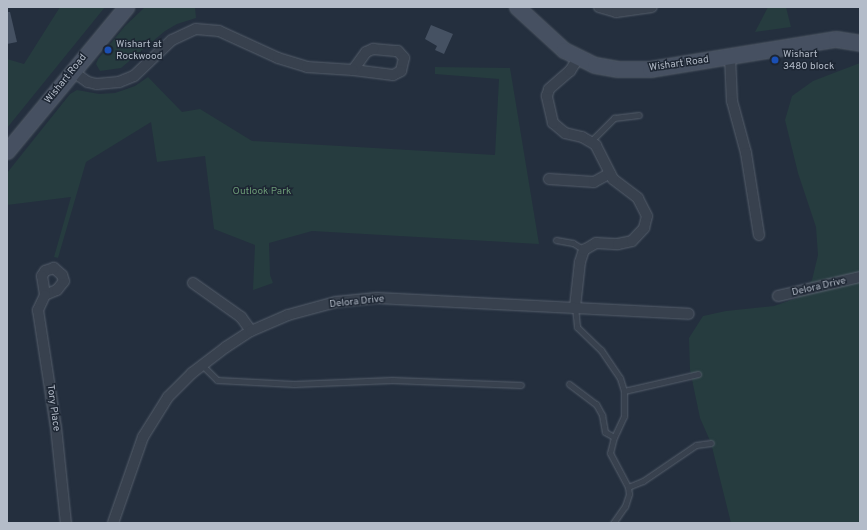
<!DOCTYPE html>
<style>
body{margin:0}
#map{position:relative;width:867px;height:530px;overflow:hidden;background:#242f3e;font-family:Overpass,sans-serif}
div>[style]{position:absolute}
.green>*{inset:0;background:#263c3f}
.building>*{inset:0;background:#455162}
.roads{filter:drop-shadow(0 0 1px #565f6c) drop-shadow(0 0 1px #565f6c)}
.lane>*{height:5px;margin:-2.5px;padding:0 2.5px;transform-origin:2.5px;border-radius:2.5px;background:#38414e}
.street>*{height:10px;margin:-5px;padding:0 5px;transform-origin:5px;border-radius:5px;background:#38414e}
.secondary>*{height:15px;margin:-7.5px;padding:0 7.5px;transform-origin:7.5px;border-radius:7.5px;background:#465061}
.dots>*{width:11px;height:11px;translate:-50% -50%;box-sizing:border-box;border:2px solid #1d2633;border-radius:50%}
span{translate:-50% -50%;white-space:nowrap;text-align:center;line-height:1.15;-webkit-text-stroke:3px #1d2633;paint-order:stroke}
.poi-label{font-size:10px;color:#b4bcc9}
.left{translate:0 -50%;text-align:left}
.street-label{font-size:10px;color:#b4bcc9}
.park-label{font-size:10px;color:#6b9a76}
.frame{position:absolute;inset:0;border:8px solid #b4bcc9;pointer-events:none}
</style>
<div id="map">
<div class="green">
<div style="clip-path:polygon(60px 7px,105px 7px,7px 128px,7px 59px,24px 64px)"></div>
<div style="clip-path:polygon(145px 7px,195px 7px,196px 18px,177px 24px,165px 31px,121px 68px,100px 71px,96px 64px,98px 59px,125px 26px)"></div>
<div style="clip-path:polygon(768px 7px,786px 7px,791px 27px,755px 32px)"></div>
<div style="clip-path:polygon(860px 63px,860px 523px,731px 523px,711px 443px,700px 418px,690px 370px,689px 338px,703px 316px,726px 311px,774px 306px,797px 298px,812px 280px,818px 255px,816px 227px,798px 173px,785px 120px,792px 96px,813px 81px)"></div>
<div style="clip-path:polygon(435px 67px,510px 68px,539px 244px,312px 231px,269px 243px,270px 275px,273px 283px,253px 290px,255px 245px,214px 229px,205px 156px,157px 162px,151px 122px,86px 162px,58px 258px,54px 257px,71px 197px,7px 205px,7px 173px,70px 94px,77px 90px,99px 94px,115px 93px,135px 86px,148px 77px,182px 112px,200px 109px,252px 141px,495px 155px,499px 79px,435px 74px)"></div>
</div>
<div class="building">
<div style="clip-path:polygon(7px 12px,10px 12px,17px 42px,7px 44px)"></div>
<div style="clip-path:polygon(431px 25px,453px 34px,444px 54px,435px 50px,437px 46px,425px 39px)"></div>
</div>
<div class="roads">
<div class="lane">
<div style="left:591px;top:141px;width:33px;rotate:-45deg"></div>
<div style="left:614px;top:118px;width:25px;rotate:-7deg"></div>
<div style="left:556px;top:240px;width:17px;rotate:10deg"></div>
<div style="left:573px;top:243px;width:13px;rotate:32deg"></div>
<div style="left:575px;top:307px;width:20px;rotate:84deg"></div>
<div style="left:577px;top:327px;width:33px;rotate:44deg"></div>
<div style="left:601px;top:350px;width:34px;rotate:56deg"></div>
<div style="left:620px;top:378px;width:14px;rotate:73deg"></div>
<div style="left:624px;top:391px;width:25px;rotate:90deg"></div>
<div style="left:624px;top:416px;width:23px;rotate:115deg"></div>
<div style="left:614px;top:437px;width:16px;rotate:104deg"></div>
<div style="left:610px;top:453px;width:38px;rotate:62deg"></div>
<div style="left:628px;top:487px;width:7px;rotate:82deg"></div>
<div style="left:629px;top:494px;width:13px;rotate:108deg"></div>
<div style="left:625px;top:506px;width:21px;rotate:125deg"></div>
<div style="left:202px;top:365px;width:21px;rotate:45deg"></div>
<div style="left:217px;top:380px;width:77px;rotate:3deg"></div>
<div style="left:294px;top:384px;width:98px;rotate:-2.3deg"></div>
<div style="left:392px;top:380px;width:129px;rotate:2.2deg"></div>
<div style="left:569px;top:384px;width:34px;rotate:37deg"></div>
<div style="left:596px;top:404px;width:13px;rotate:61deg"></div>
<div style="left:602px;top:415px;width:17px;rotate:80deg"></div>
<div style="left:605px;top:432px;width:10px;rotate:29deg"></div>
<div style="left:624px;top:391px;width:76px;rotate:-12.9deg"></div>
<div style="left:628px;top:487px;width:16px;rotate:-22deg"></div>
<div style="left:643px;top:481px;width:64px;rotate:-34.2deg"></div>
<div style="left:696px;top:445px;width:15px;rotate:-8deg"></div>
</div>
<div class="street">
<div style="left:599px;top:7px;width:18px;rotate:16deg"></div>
<div style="left:616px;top:12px;width:36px;rotate:-8deg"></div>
<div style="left:373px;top:49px;width:25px;rotate:5deg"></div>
<div style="left:398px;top:51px;width:9px;rotate:49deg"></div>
<div style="left:404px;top:58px;width:13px;rotate:103deg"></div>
<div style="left:401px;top:71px;width:9px;rotate:153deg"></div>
<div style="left:393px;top:75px;width:40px;rotate:-172.9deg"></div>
<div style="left:353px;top:70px;width:22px;rotate:-54deg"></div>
<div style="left:366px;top:52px;width:8px;rotate:-23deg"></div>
<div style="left:730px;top:56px;width:45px;rotate:87.5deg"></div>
<div style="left:732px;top:101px;width:54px;rotate:74.9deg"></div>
<div style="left:746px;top:153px;width:83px;rotate:81deg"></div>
<div style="left:72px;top:71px;width:19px;rotate:35deg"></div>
<div style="left:88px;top:82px;width:9px;rotate:13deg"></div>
<div style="left:97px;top:84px;width:22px;rotate:-5deg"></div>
<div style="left:119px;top:82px;width:16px;rotate:-22deg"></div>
<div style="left:134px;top:76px;width:52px;rotate:-43.5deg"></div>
<div style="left:172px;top:40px;width:26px;rotate:-25deg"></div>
<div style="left:196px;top:29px;width:23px;rotate:5deg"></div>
<div style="left:219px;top:31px;width:65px;rotate:24.6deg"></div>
<div style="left:278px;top:58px;width:30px;rotate:17deg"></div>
<div style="left:307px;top:67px;width:46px;rotate:3.7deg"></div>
<div style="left:549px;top:179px;width:45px;rotate:3.8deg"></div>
<div style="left:594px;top:182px;width:18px;rotate:-29deg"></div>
<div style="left:193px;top:283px;width:59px;rotate:35.3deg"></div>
<div style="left:241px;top:317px;width:17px;rotate:54deg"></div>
<div style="left:45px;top:295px;width:13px;rotate:-23deg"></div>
<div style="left:57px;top:290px;width:11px;rotate:-52deg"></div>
<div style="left:64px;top:281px;width:6px;rotate:-108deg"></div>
<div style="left:62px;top:275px;width:11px;rotate:-139deg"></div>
<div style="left:54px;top:268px;width:9px;rotate:162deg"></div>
<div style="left:45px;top:271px;width:6px;rotate:121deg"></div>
<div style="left:42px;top:276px;width:19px;rotate:81deg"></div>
<div style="left:45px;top:295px;width:17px;rotate:115deg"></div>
<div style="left:38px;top:310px;width:118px;rotate:81.3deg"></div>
<div style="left:56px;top:427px;width:97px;rotate:84.1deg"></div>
<div style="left:778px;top:296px;width:84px;rotate:-13deg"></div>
<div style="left:575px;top:307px;width:45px;rotate:-83.7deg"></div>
<div style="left:580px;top:262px;width:13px;rotate:-72deg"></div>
<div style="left:584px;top:250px;width:14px;rotate:-30deg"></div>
<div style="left:596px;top:243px;width:22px;rotate:3deg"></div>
<div style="left:618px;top:244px;width:14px;rotate:-12deg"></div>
<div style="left:632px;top:241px;width:18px;rotate:-47deg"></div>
<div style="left:644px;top:228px;width:12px;rotate:-76deg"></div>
<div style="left:647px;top:216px;width:20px;rotate:-117deg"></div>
<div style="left:638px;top:198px;width:31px;rotate:-143deg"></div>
<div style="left:613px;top:179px;width:38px;rotate:-117deg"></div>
<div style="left:596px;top:145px;width:16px;rotate:-150deg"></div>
<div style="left:582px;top:137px;width:17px;rotate:-167deg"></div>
<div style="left:565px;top:133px;width:16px;rotate:-140deg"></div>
<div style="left:553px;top:123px;width:28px;rotate:-103deg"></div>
<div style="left:547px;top:96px;width:7px;rotate:-74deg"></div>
<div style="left:549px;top:89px;width:28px;rotate:-41deg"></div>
<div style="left:570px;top:71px;width:15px;rotate:-58deg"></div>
<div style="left:113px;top:523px;width:91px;rotate:-70.8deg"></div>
<div style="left:143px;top:437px;width:47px;rotate:-58deg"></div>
<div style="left:168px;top:397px;width:34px;rotate:-45deg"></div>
<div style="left:192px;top:373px;width:43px;rotate:-37.4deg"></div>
<div style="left:226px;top:347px;width:30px;rotate:-33deg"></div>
<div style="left:251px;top:331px;width:40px;rotate:-23.4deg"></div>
<div style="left:288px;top:315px;width:50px;rotate:-15.2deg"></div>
<div style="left:336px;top:302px;width:41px;rotate:-5.6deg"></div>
<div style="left:377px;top:298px;width:312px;rotate:2.9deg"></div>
</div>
<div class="secondary">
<div style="left:517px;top:7px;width:64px;rotate:42.5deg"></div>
<div style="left:564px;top:50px;width:34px;rotate:26deg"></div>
<div style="left:595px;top:65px;width:23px;rotate:10deg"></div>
<div style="left:618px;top:69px;width:32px"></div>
<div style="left:650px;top:69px;width:188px;rotate:-9.2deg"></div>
<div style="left:836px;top:39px;width:24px;rotate:9deg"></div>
<div style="left:7px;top:151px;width:187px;rotate:-50.4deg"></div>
</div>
</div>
<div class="dots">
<div style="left:108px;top:50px;background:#1a4fb4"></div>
<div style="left:775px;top:60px;background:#1a4fb4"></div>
</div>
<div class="poi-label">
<span class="left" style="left:116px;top:50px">Wishart at<br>Rockwood</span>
<span class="left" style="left:783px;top:60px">Wishart<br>3480 block</span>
</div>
<div class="street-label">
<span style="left:679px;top:64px;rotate:-8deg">Wishart Road</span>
<span style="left:66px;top:79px;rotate:-51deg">Wishart Road</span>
<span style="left:819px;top:287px;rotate:-13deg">Delora Drive</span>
<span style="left:357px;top:302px;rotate:-6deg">Delora Drive</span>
<span style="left:53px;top:408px;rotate:82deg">Tory Place</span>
</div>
<div class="park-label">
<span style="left:262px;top:192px">Outlook Park</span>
</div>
<div class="frame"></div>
</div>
